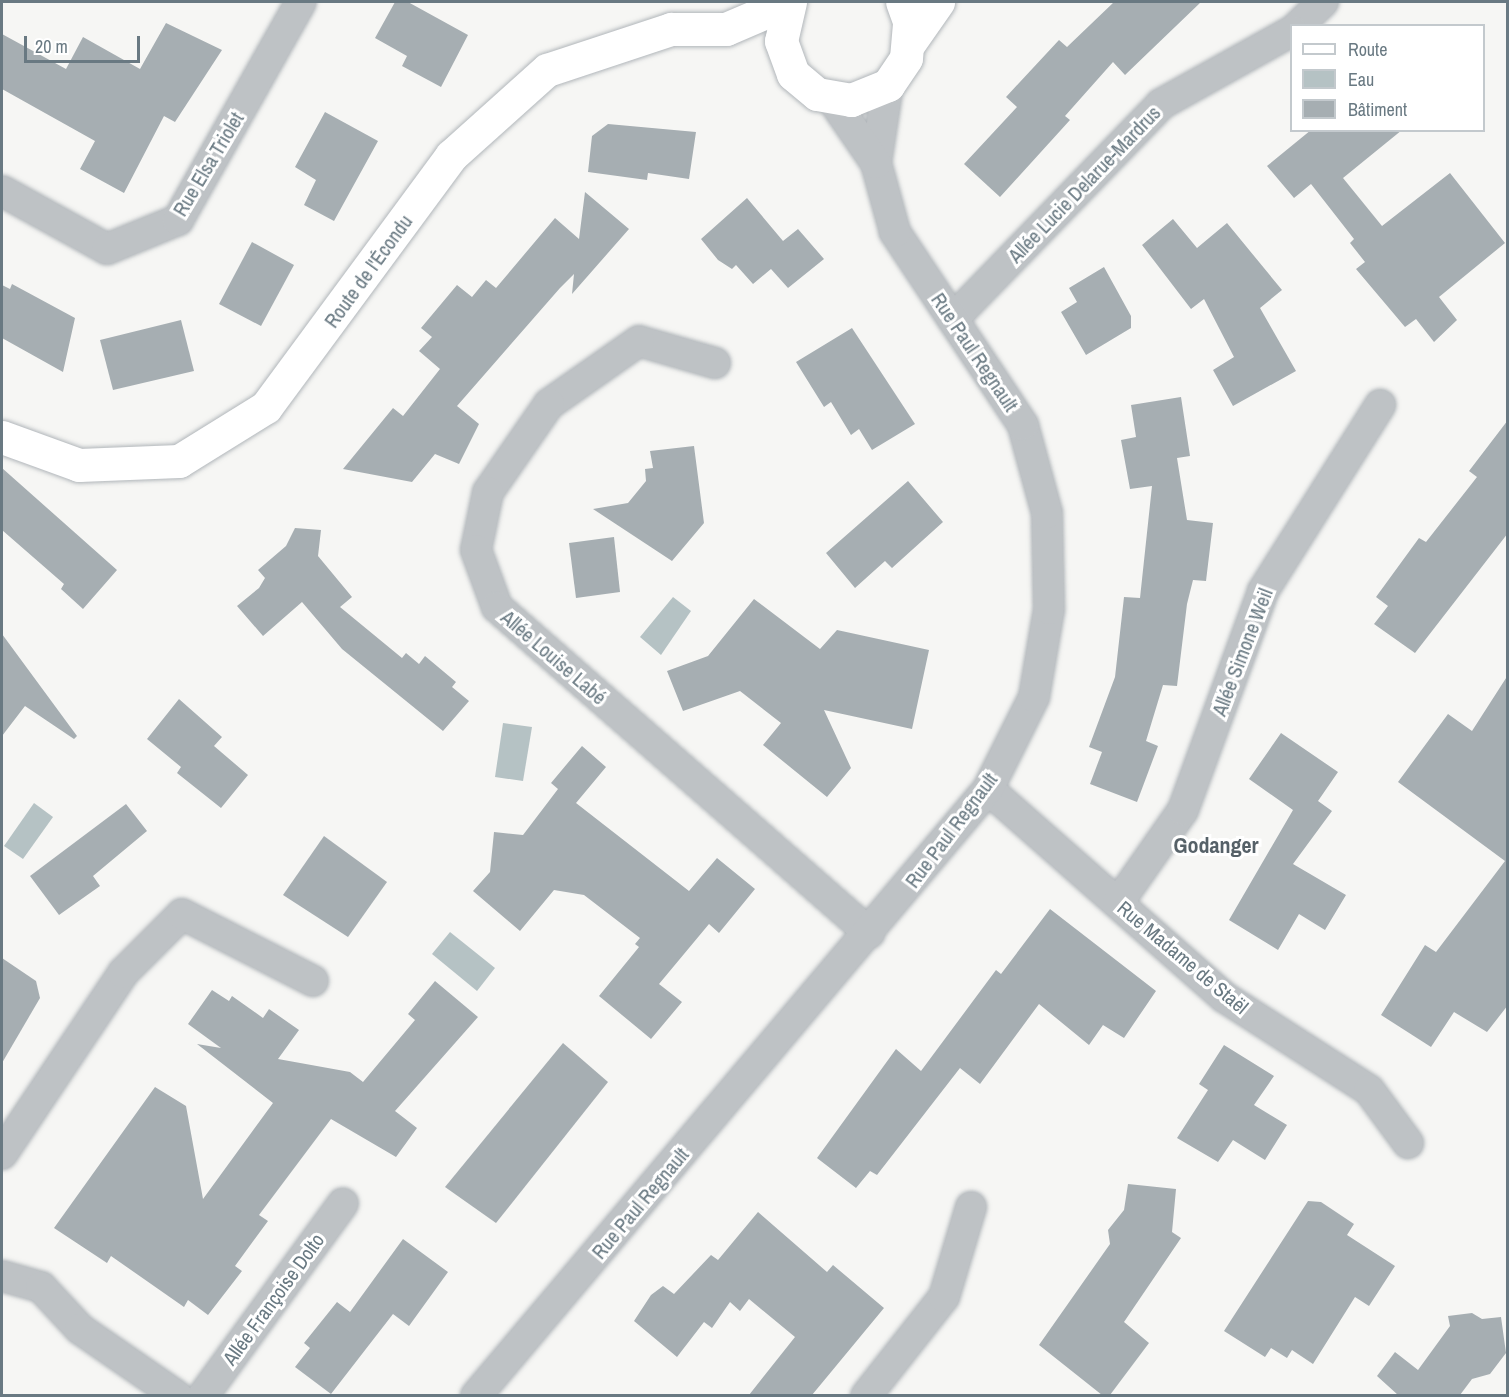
<!DOCTYPE html>
<meta charset="utf-8">
<style>
body{margin:0}
#map{position:relative;width:1509px;height:1397px;overflow:hidden;background:#f6f6f4;font-family:"Archivo Narrow",sans-serif}
div>[style]{position:absolute}
.water>*{inset:0;background:#b5c2c4}
.building>*{inset:0;background:#a6aeb2}
.roads{filter:drop-shadow(0 0 2px #b1b6ba) drop-shadow(0 0 2px #b1b6ba)}
.street>*{height:30px;margin:-15px;padding:0 15px;transform-origin:15px;border-radius:15px;background:#bec2c5}
.secondary>*{height:33px;margin:-16.5px;padding:0 16.5px;transform-origin:16.5px;border-radius:16.5px;background:#fff}
span{translate:-50% -50%;white-space:nowrap;text-align:center;line-height:1.15;-webkit-text-stroke:6px #fff;paint-order:stroke}
.street-label{font-size:20px;color:#697982}
.quarter-label{font-size:22px;color:#566168;font-weight:700}
.frame{position:absolute;inset:0;border:3px solid #697982;pointer-events:none}
.legend{position:absolute;left:1290px;top:24px;width:195px;height:108px;box-sizing:border-box;background:#fff;border:2px solid #c3c9cd;margin:0;padding:8px 10px;list-style:none;font-size:18px;color:#697982}
.legend li{display:flex;align-items:center;gap:12px;height:30px}
.legend b{width:30px;border:2px solid #c3c9cd}
.scale{position:absolute;left:24px;top:36px;width:116px;height:27px;box-sizing:border-box;border:3px solid #697982;border-top:0;padding-left:8px;font-size:18px;line-height:21px;white-space:nowrap;color:#697982;-webkit-text-stroke:4px #fff;paint-order:stroke}
</style>
<div id="map">
<div class="water">
<div style="clip-path:polygon(673px 597px,691px 611px,661px 655px,640px 637px)"></div>
<div style="clip-path:polygon(503px 723px,532px 727px,523px 781px,495px 777px)"></div>
<div style="clip-path:polygon(34px 803px,53px 817px,23px 859px,4px 846px)"></div>
<div style="clip-path:polygon(450px 932px,495px 968px,477px 991px,432px 954px)"></div>
</div>
<div class="building">
<div style="clip-path:polygon(395px 2px,408px 2px,468px 35px,441px 87px,402px 66px,407px 56px,375px 38px)"></div>
<div style="clip-path:polygon(1114px 2px,1201px 2px,1125px 75px,1113px 62px,1065px 116px,1070px 120px,1000px 197px,964px 164px,1017px 107px,1006px 97px,1059px 40px,1067px 47px)"></div>
<div style="clip-path:polygon(166px 23px,222px 50px,175px 122px,164px 116px,124px 193px,80px 169px,95px 141px,2px 89px,2px 34px,66px 69px,83px 37px,140px 69px)"></div>
<div style="clip-path:polygon(325px 112px,378px 141px,334px 221px,304px 205px,316px 180px,295px 167px)"></div>
<div style="clip-path:polygon(608px 124px,696px 132px,689px 179px,648px 173px,647px 180px,588px 172px,592px 136px)"></div>
<div style="clip-path:polygon(1311px 130px,1402px 130px,1343px 178px,1382px 226px,1450px 173px,1505px 243px,1439px 297px,1457px 320px,1434px 342px,1416px 319px,1405px 327px,1356px 269px,1365px 262px,1350px 243px,1354px 239px,1311px 184px,1294px 198px,1267px 166px)"></div>
<div style="clip-path:polygon(585px 192px,629px 229px,572px 294px,574px 274px,560px 288px,457px 406px,479px 424px,459px 464px,435px 454px,412px 482px,343px 469px,393px 408px,403px 416px,440px 369px,419px 351px,432px 337px,421px 328px,457px 285px,472px 297px,486px 280px,496px 288px,555px 218px,579px 239px)"></div>
<div style="clip-path:polygon(747px 198px,783px 241px,798px 229px,824px 259px,788px 288px,771px 269px,753px 284px,736px 265px,732px 269px,718px 260px,701px 239px)"></div>
<div style="clip-path:polygon(1173px 219px,1197px 248px,1227px 223px,1282px 290px,1260px 308px,1296px 371px,1233px 406px,1213px 370px,1234px 357px,1204px 299px,1191px 309px,1142px 245px)"></div>
<div style="clip-path:polygon(252px 242px,294px 265px,261px 326px,219px 304px)"></div>
<div style="clip-path:polygon(1104px 267px,1131px 316px,1131px 328px,1086px 355px,1061px 312px,1077px 302px,1069px 288px)"></div>
<div style="clip-path:polygon(12px 284px,75px 318px,63px 372px,2px 338px,2px 285px,10px 289px)"></div>
<div style="clip-path:polygon(181px 320px,194px 371px,113px 390px,100px 340px)"></div>
<div style="clip-path:polygon(852px 328px,915px 424px,872px 450px,859px 429px,851px 435px,831px 402px,824px 407px,796px 362px)"></div>
<div style="clip-path:polygon(1181px 397px,1190px 456px,1177px 458px,1187px 520px,1213px 523px,1206px 581px,1193px 580px,1187px 604px,1177px 686px,1163px 685px,1146px 741px,1158px 746px,1137px 802px,1090px 784px,1102px 752px,1089px 747px,1115px 677px,1124px 597px,1140px 598px,1152px 486px,1130px 489px,1121px 440px,1136px 437px,1131px 405px)"></div>
<div style="clip-path:polygon(1508px 420px,1508px 533px,1415px 653px,1374px 624px,1388px 606px,1376px 597px,1419px 538px,1426px 542px,1477px 477px,1469px 471px)"></div>
<div style="clip-path:polygon(694px 446px,704px 523px,672px 561px,593px 509px,628px 503px,646px 481px,645px 469px,653px 468px,650px 451px)"></div>
<div style="clip-path:polygon(2px 468px,117px 570px,83px 609px,61px 589px,64px 584px,2px 530px)"></div>
<div style="clip-path:polygon(908px 481px,943px 522px,892px 568px,885px 561px,855px 588px,826px 553px)"></div>
<div style="clip-path:polygon(295px 528px,321px 530px,318px 556px,352px 597px,340px 607px,402px 658px,406px 653px,419px 664px,425px 656px,456px 682px,452px 687px,469px 701px,443px 731px,342px 649px,302px 602px,263px 636px,237px 606px,259px 588px,265px 578px,258px 570px,286px 546px)"></div>
<div style="clip-path:polygon(614px 537px,620px 592px,576px 598px,569px 543px)"></div>
<div style="clip-path:polygon(754px 599px,820px 649px,837px 630px,929px 650px,912px 729px,824px 710px,851px 768px,827px 797px,763px 745px,781px 723px,740px 691px,683px 711px,667px 671px,708px 656px)"></div>
<div style="clip-path:polygon(2px 634px,77px 736px,74px 739px,25px 706px,2px 736px)"></div>
<div style="clip-path:polygon(1508px 675px,1508px 1005px,1487px 1032px,1454px 1012px,1431px 1047px,1381px 1015px,1425px 945px,1436px 952px,1505px 861px,1398px 782px,1448px 714px,1472px 731px)"></div>
<div style="clip-path:polygon(179px 699px,222px 737px,214px 746px,248px 775px,221px 808px,177px 773px,181px 767px,147px 739px)"></div>
<div style="clip-path:polygon(1281px 733px,1338px 772px,1318px 801px,1332px 811px,1293px 864px,1346px 895px,1325px 930px,1299px 914px,1278px 950px,1229px 920px,1293px 810px,1249px 779px)"></div>
<div style="clip-path:polygon(582px 746px,606px 767px,576px 803px,689px 891px,717px 858px,755px 889px,719px 933px,709px 924px,659px 984px,682px 1002px,651px 1039px,599px 996px,639px 947px,635px 944px,640px 938px,584px 895px,554px 890px,520px 931px,473px 891px,490px 872px,494px 832px,523px 835px,558px 789px,551px 783px)"></div>
<div style="clip-path:polygon(126px 804px,147px 831px,93px 876px,100px 886px,59px 915px,30px 876px)"></div>
<div style="clip-path:polygon(324px 836px,387px 882px,348px 937px,283px 895px)"></div>
<div style="clip-path:polygon(1050px 909px,1156px 991px,1124px 1038px,1103px 1025px,1089px 1045px,1039px 1004px,980px 1084px,960px 1068px,877px 1175px,870px 1171px,856px 1188px,817px 1158px,896px 1049px,921px 1071px,996px 970px,1001px 974px)"></div>
<div style="clip-path:polygon(2px 958px,36px 981px,40px 998px,2px 1063px)"></div>
<div style="clip-path:polygon(435px 981px,478px 1017px,395px 1111px,417px 1128px,396px 1157px,331px 1119px,259px 1215px,268px 1221px,235px 1266px,242px 1271px,208px 1315px,188px 1300px,184px 1307px,111px 1256px,107px 1263px,54px 1228px,155px 1087px,186px 1106px,203px 1199px,273px 1103px,197px 1044px,221px 1048px,188px 1024px,212px 990px,229px 1001px,232px 996px,263px 1018px,269px 1009px,299px 1030px,278px 1059px,350px 1072px,363px 1082px,415px 1020px,408px 1014px)"></div>
<div style="clip-path:polygon(563px 1043px,608px 1082px,496px 1223px,445px 1187px)"></div>
<div style="clip-path:polygon(1224px 1045px,1274px 1076px,1254px 1105px,1287px 1125px,1265px 1160px,1233px 1140px,1218px 1162px,1177px 1138px,1208px 1090px,1199px 1084px)"></div>
<div style="clip-path:polygon(1128px 1184px,1176px 1189px,1172px 1232px,1181px 1238px,1124px 1322px,1149px 1343px,1110px 1395px,1102px 1395px,1039px 1345px,1110px 1244px,1108px 1230px,1124px 1210px)"></div>
<div style="clip-path:polygon(1308px 1201px,1321px 1202px,1354px 1224px,1347px 1235px,1395px 1266px,1369px 1306px,1355px 1297px,1313px 1364px,1292px 1350px,1287px 1358px,1271px 1348px,1265px 1357px,1224px 1331px)"></div>
<div style="clip-path:polygon(758px 1212px,827px 1272px,833px 1265px,884px 1308px,812px 1395px,749px 1395px,795px 1337px,749px 1299px,740px 1311px,730px 1302px,712px 1328px,704px 1322px,677px 1357px,634px 1321px,651px 1295px,663px 1286px,674px 1294px,711px 1255px,718px 1260px)"></div>
<div style="clip-path:polygon(403px 1239px,448px 1272px,409px 1326px,393px 1314px,331px 1394px,295px 1367px,310px 1348px,304px 1343px,337px 1302px,350px 1312px)"></div>
<div style="clip-path:polygon(1472px 1313px,1482px 1319px,1501px 1317px,1506px 1353px,1490px 1374px,1472px 1379px,1460px 1395px,1398px 1395px,1377px 1376px,1395px 1352px,1418px 1370px,1450px 1326px,1448px 1316px)"></div>
</div>
<div class="roads">
<div class="street">
<div style="left:1298px;top:26px;width:35px;rotate:-44deg"></div>
<div style="left:876px;top:163px;width:79px;rotate:-81.3deg"></div>
<div style="left:2px;top:191px;width:120px;rotate:28.9deg"></div>
<div style="left:107px;top:249px;width:77px;rotate:-22.2deg"></div>
<div style="left:178px;top:220px;width:250px;rotate:-60.6deg"></div>
<div style="left:953px;top:319px;width:299px;rotate:-45.9deg"></div>
<div style="left:1161px;top:104px;width:150px;rotate:-29.1deg"></div>
<div style="left:715px;top:363px;width:79px;rotate:-163.9deg"></div>
<div style="left:639px;top:341px;width:110px;rotate:145deg"></div>
<div style="left:549px;top:404px;width:107px;rotate:124.7deg"></div>
<div style="left:488px;top:492px;width:59px;rotate:101.7deg"></div>
<div style="left:476px;top:550px;width:61px;rotate:69.8deg"></div>
<div style="left:497px;top:607px;width:495px;rotate:41.2deg"></div>
<div style="left:988px;top:789px;width:315px;rotate:41.4deg"></div>
<div style="left:1224px;top:997px;width:172px;rotate:32.7deg"></div>
<div style="left:1369px;top:1090px;width:66px;rotate:53.7deg"></div>
<div style="left:1118px;top:903px;width:113px;rotate:-55deg"></div>
<div style="left:1183px;top:810px;width:233px;rotate:-69.9deg"></div>
<div style="left:1263px;top:591px;width:220px;rotate:-57.8deg"></div>
<div style="left:2px;top:1154px;width:218px;rotate:-56.2deg"></div>
<div style="left:123px;top:973px;width:83px;rotate:-45deg"></div>
<div style="left:182px;top:914px;width:147px;rotate:27.1deg"></div>
<div style="left:2px;top:1276px;width:41px;rotate:15.8deg"></div>
<div style="left:41px;top:1287px;width:57px;rotate:47.1deg"></div>
<div style="left:80px;top:1329px;width:118px;rotate:34.6deg"></div>
<div style="left:203px;top:1396px;width:238px;rotate:-54deg"></div>
<div style="left:476px;top:1396px;width:794px;rotate:-49.85deg"></div>
<div style="left:988px;top:789px;width:103px;rotate:-63.4deg"></div>
<div style="left:1034px;top:697px;width:89px;rotate:-80.3deg"></div>
<div style="left:1049px;top:609px;width:96px;rotate:-91.2deg"></div>
<div style="left:1047px;top:513px;width:91px;rotate:-105.3deg"></div>
<div style="left:1023px;top:425px;width:232px;rotate:-123.6deg"></div>
<div style="left:895px;top:232px;width:72px;rotate:-105.4deg"></div>
<div style="left:876px;top:163px;width:78px;rotate:-124.5deg"></div>
<div style="left:866px;top:1396px;width:126px;rotate:-51.8deg"></div>
<div style="left:944px;top:1297px;width:94px;rotate:-73.3deg"></div>
</div>
<div class="secondary">
<div style="left:790px;top:2px;width:40px;rotate:103deg"></div>
<div style="left:781px;top:41px;width:35px;rotate:70deg"></div>
<div style="left:793px;top:74px;width:31px;rotate:40deg"></div>
<div style="left:817px;top:94px;width:35px;rotate:10deg"></div>
<div style="left:851px;top:100px;width:40px;rotate:-22deg"></div>
<div style="left:888px;top:85px;width:32px;rotate:-56deg"></div>
<div style="left:906px;top:58px;width:37px;rotate:-85deg"></div>
<div style="left:909px;top:21px;width:20px;rotate:-110deg"></div>
<div style="left:910px;top:42px;width:49px;rotate:-55deg"></div>
<div style="left:2px;top:437px;width:82px;rotate:20deg"></div>
<div style="left:79px;top:465px;width:100px;rotate:-2.3deg"></div>
<div style="left:179px;top:461px;width:102px;rotate:-31.8deg"></div>
<div style="left:266px;top:407px;width:312px;rotate:-53.6deg"></div>
<div style="left:451px;top:156px;width:129px;rotate:-41.9deg"></div>
<div style="left:547px;top:70px;width:131px;rotate:-18.3deg"></div>
<div style="left:671px;top:29px;width:55px"></div>
<div style="left:726px;top:29px;width:69px;rotate:-23.2deg"></div>
</div>
</div>
<div class="street-label">
<span style="left:208px;top:164px;rotate:-59deg">Rue Elsa Triolet</span>
<span style="left:1084px;top:184px;rotate:-46deg">Allée Lucie Delarue-Mardrus</span>
<span style="left:368px;top:271px;rotate:-54deg">Route de l'Écondu</span>
<span style="left:975px;top:352px;rotate:56deg">Rue Paul Regnault</span>
<span style="left:1242px;top:652px;rotate:-69deg">Allée Simone Weil</span>
<span style="left:554px;top:657px;rotate:41deg">Allée Louise Labé</span>
<span style="left:951px;top:830px;rotate:-53deg">Rue Paul Regnault</span>
<span style="left:1183px;top:957px;rotate:40deg">Rue Madame de Staël</span>
<span style="left:640px;top:1203px;rotate:-50deg">Rue Paul Regnault</span>
<span style="left:273px;top:1299px;rotate:-54deg">Allée Françoise Dolto</span>
</div>
<div class="quarter-label">
<span style="left:1216px;top:846px">Godanger</span>
</div>
<div class="frame"></div>
<ul class="legend">
<li><b style="height:8px;background:#fff"></b>Route</li>
<li><b style="height:16px;background:#b5c2c4"></b>Eau</li>
<li><b style="height:16px;background:#a6aeb2"></b>Bâtiment</li>
</ul>
<div class="scale">20 m</div>
</div>
